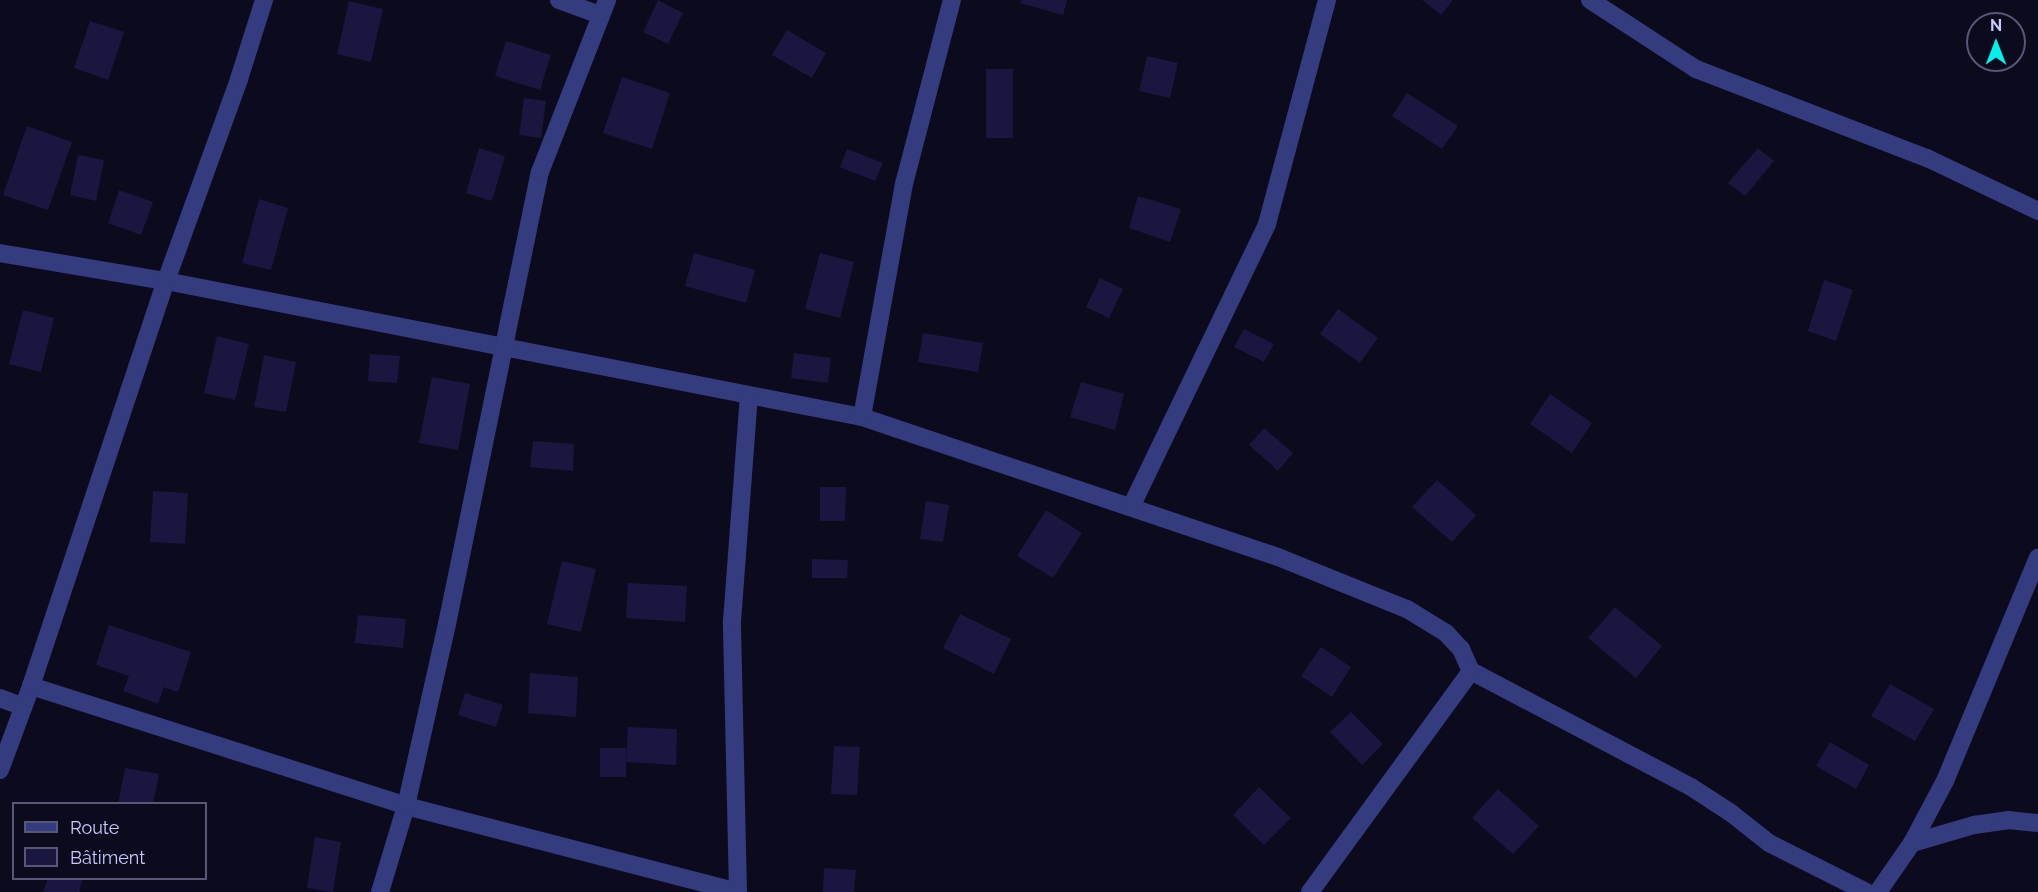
<!DOCTYPE html>
<meta charset="utf-8">
<style>
body{margin:0}
#map{position:relative;width:2038px;height:892px;overflow:hidden;background:#0c0b1e;font-family:Raleway,sans-serif}
div>[style]{position:absolute}
.building>*{inset:0;background:#19163f}
.street>*{height:18px;margin:-9px;padding:0 9px;transform-origin:9px;border-radius:9px;background:#343b7f}
span{translate:-50% -50%;white-space:nowrap;text-align:center;line-height:1.15;-webkit-text-stroke:4.5px #0c0b1e;paint-order:stroke}
.legend{position:absolute;left:12px;top:802px;width:195px;height:78px;box-sizing:border-box;background:#0c0b1e;border:2px solid #575778;margin:0;padding:8px 10px;list-style:none;font-size:18px;color:#c8c9ff}
.legend li{display:flex;align-items:center;gap:12px;height:30px}
.legend b{width:30px;border:2px solid #575778}
.north{position:absolute;left:1966px;top:12px;width:60px;height:60px;box-sizing:border-box;background:#0c0b1e;border:2px solid #575778;border-radius:50%;rotate:0deg;font-size:16px;font-weight:700;line-height:24px;text-align:center;color:#c8c9ff}
.north::after{content:'';display:block;margin:auto;width:21px;height:27px;background:#00f3eb;clip-path:polygon(50% 0,100% 100%,50% 72%,0 100%)}
</style>
<div id="map">
<div class="building">
<div style="clip-path:polygon(658px 0,683px 13px,668px 44px,643px 32px)"></div>
<div style="clip-path:polygon(1021px 0,1067px 0,1063px 15px,1020px 3px)"></div>
<div style="clip-path:polygon(1422px 0,1453px 0,1441px 15px)"></div>
<div style="clip-path:polygon(349px 1px,383px 9px,371px 62px,337px 54px)"></div>
<div style="clip-path:polygon(90px 21px,124px 32px,108px 80px,74px 68px)"></div>
<div style="clip-path:polygon(787px 30px,826px 53px,812px 78px,772px 55px)"></div>
<div style="clip-path:polygon(506px 41px,551px 55px,540px 90px,495px 76px)"></div>
<div style="clip-path:polygon(1147px 56px,1178px 63px,1170px 98px,1139px 91px)"></div>
<div style="clip-path:polygon(986px 69px,1013px 69px,1013px 138px,986px 138px)"></div>
<div style="clip-path:polygon(622px 77px,670px 93px,652px 149px,603px 133px)"></div>
<div style="clip-path:polygon(1407px 93px,1458px 126px,1442px 149px,1392px 116px)"></div>
<div style="clip-path:polygon(524px 98px,546px 101px,541px 138px,519px 135px)"></div>
<div style="clip-path:polygon(27px 126px,72px 142px,48px 210px,3px 195px)"></div>
<div style="clip-path:polygon(479px 148px,505px 156px,492px 201px,466px 193px)"></div>
<div style="clip-path:polygon(1758px 148px,1774px 161px,1745px 196px,1728px 183px)"></div>
<div style="clip-path:polygon(847px 149px,883px 163px,875px 181px,840px 167px)"></div>
<div style="clip-path:polygon(78px 155px,104px 160px,96px 201px,70px 195px)"></div>
<div style="clip-path:polygon(119px 190px,153px 202px,141px 235px,108px 223px)"></div>
<div style="clip-path:polygon(1138px 196px,1181px 209px,1170px 242px,1129px 228px)"></div>
<div style="clip-path:polygon(259px 199px,288px 208px,271px 270px,242px 263px)"></div>
<div style="clip-path:polygon(694px 253px,755px 270px,746px 303px,685px 286px)"></div>
<div style="clip-path:polygon(820px 253px,854px 262px,840px 318px,805px 309px)"></div>
<div style="clip-path:polygon(1100px 278px,1123px 289px,1109px 318px,1086px 307px)"></div>
<div style="clip-path:polygon(1824px 280px,1853px 290px,1836px 341px,1808px 331px)"></div>
<div style="clip-path:polygon(1338px 309px,1378px 338px,1360px 363px,1320px 334px)"></div>
<div style="clip-path:polygon(23px 310px,54px 318px,41px 372px,9px 364px)"></div>
<div style="clip-path:polygon(1244px 329px,1274px 344px,1264px 362px,1234px 347px)"></div>
<div style="clip-path:polygon(923px 333px,983px 343px,978px 372px,918px 362px)"></div>
<div style="clip-path:polygon(217px 336px,249px 344px,235px 400px,204px 393px)"></div>
<div style="clip-path:polygon(794px 353px,831px 358px,828px 383px,791px 378px)"></div>
<div style="clip-path:polygon(370px 354px,400px 356px,397px 383px,368px 381px)"></div>
<div style="clip-path:polygon(264px 355px,296px 362px,286px 412px,254px 407px)"></div>
<div style="clip-path:polygon(432px 377px,470px 384px,458px 450px,419px 443px)"></div>
<div style="clip-path:polygon(1081px 382px,1124px 394px,1115px 430px,1070px 417px)"></div>
<div style="clip-path:polygon(1550px 394px,1592px 423px,1572px 453px,1530px 424px)"></div>
<div style="clip-path:polygon(1264px 428px,1293px 453px,1278px 471px,1249px 445px)"></div>
<div style="clip-path:polygon(533px 441px,574px 444px,573px 471px,530px 467px)"></div>
<div style="clip-path:polygon(1437px 480px,1476px 515px,1452px 542px,1412px 507px)"></div>
<div style="clip-path:polygon(820px 487px,846px 487px,845px 521px,820px 521px)"></div>
<div style="clip-path:polygon(153px 491px,188px 493px,185px 544px,150px 542px)"></div>
<div style="clip-path:polygon(926px 501px,949px 505px,943px 542px,920px 539px)"></div>
<div style="clip-path:polygon(1046px 510px,1082px 533px,1053px 578px,1017px 556px)"></div>
<div style="clip-path:polygon(812px 559px,848px 560px,847px 578px,812px 578px)"></div>
<div style="clip-path:polygon(562px 561px,596px 569px,581px 632px,547px 624px)"></div>
<div style="clip-path:polygon(628px 583px,687px 586px,685px 622px,626px 618px)"></div>
<div style="clip-path:polygon(1615px 607px,1662px 646px,1636px 678px,1588px 638px)"></div>
<div style="clip-path:polygon(960px 614px,1011px 639px,994px 674px,943px 648px)"></div>
<div style="clip-path:polygon(358px 615px,406px 619px,403px 648px,355px 643px)"></div>
<div style="clip-path:polygon(109px 625px,191px 652px,178px 692px,164px 687px,158px 704px,123px 691px,129px 676px,96px 665px)"></div>
<div style="clip-path:polygon(1321px 647px,1351px 667px,1332px 697px,1301px 676px)"></div>
<div style="clip-path:polygon(530px 673px,578px 677px,576px 717px,528px 713px)"></div>
<div style="clip-path:polygon(1890px 684px,1934px 709px,1915px 741px,1871px 716px)"></div>
<div style="clip-path:polygon(465px 693px,503px 705px,496px 727px,458px 715px)"></div>
<div style="clip-path:polygon(1351px 712px,1383px 744px,1362px 765px,1330px 732px)"></div>
<div style="clip-path:polygon(628px 727px,677px 729px,676px 765px,626px 762px)"></div>
<div style="clip-path:polygon(1830px 742px,1869px 765px,1856px 789px,1816px 766px)"></div>
<div style="clip-path:polygon(834px 746px,860px 747px,857px 795px,831px 794px)"></div>
<div style="clip-path:polygon(600px 748px,626px 748px,626px 777px,600px 777px)"></div>
<div style="clip-path:polygon(125px 768px,159px 774px,153px 804px,118px 804px)"></div>
<div style="clip-path:polygon(1259px 787px,1291px 818px,1264px 845px,1233px 815px)"></div>
<div style="clip-path:polygon(1498px 789px,1539px 826px,1513px 854px,1472px 818px)"></div>
<div style="clip-path:polygon(315px 837px,341px 842px,333px 892px,307px 888px)"></div>
<div style="clip-path:polygon(824px 868px,856px 870px,854px 892px,823px 892px)"></div>
<div style="clip-path:polygon(48px 878px,83px 878px,79px 892px,43px 892px)"></div>
</div>
<div class="street">
<div style="left:559px;top:0;width:44px;rotate:20.1deg"></div>
<div style="left:1590px;top:0;width:126px;rotate:33.1deg"></div>
<div style="left:1696px;top:69px;width:248px;rotate:21.1deg"></div>
<div style="left:1927px;top:158px;width:123px;rotate:25.5deg"></div>
<div style="left:0;top:253px;width:168px;rotate:9.6deg"></div>
<div style="left:166px;top:281px;width:709px;rotate:11.06deg"></div>
<div style="left:862px;top:417px;width:439px;rotate:18.6deg"></div>
<div style="left:1278px;top:557px;width:139px;rotate:22deg"></div>
<div style="left:1407px;top:609px;width:46px;rotate:31.6deg"></div>
<div style="left:1446px;top:633px;width:22px;rotate:47deg"></div>
<div style="left:1461px;top:649px;width:24px;rotate:66deg"></div>
<div style="left:1471px;top:671px;width:249px;rotate:27.8deg"></div>
<div style="left:1691px;top:787px;width:48px;rotate:33deg"></div>
<div style="left:1731px;top:813px;width:48px;rotate:38.3deg"></div>
<div style="left:1769px;top:843px;width:109px;rotate:26.8deg"></div>
<div style="left:862px;top:417px;width:237px;rotate:-79.8deg"></div>
<div style="left:904px;top:184px;width:190px;rotate:-75.4deg"></div>
<div style="left:1131px;top:507px;width:314px;rotate:-64.3deg"></div>
<div style="left:1267px;top:224px;width:232px;rotate:-75deg"></div>
<div style="left:31px;top:686px;width:394px;rotate:17.7deg"></div>
<div style="left:406px;top:806px;width:343px;rotate:14.5deg"></div>
<div style="left:0;top:698px;width:25px;rotate:21deg"></div>
<div style="left:0;top:770px;width:90px;rotate:-69.7deg"></div>
<div style="left:31px;top:686px;width:427px;rotate:-71.6deg"></div>
<div style="left:166px;top:281px;width:215px;rotate:-70.1deg"></div>
<div style="left:239px;top:79px;width:83px;rotate:-72.4deg"></div>
<div style="left:1912px;top:843px;width:65px;rotate:-16.2deg"></div>
<div style="left:1974px;top:825px;width:34px;rotate:-8deg"></div>
<div style="left:2008px;top:820px;width:30px;rotate:6deg"></div>
<div style="left:380px;top:892px;width:90px;rotate:-73.2deg"></div>
<div style="left:406px;top:806px;width:187px;rotate:-77.3deg"></div>
<div style="left:447px;top:624px;width:461px;rotate:-78.4deg"></div>
<div style="left:540px;top:172px;width:185px;rotate:-68.7deg"></div>
<div style="left:738px;top:892px;width:271px;rotate:-91.3deg"></div>
<div style="left:732px;top:621px;width:226px;rotate:-85.7deg"></div>
<div style="left:1310px;top:892px;width:273px;rotate:-53.9deg"></div>
<div style="left:1878px;top:892px;width:60px;rotate:-55.2deg"></div>
<div style="left:1912px;top:843px;width:70px;rotate:-62deg"></div>
<div style="left:1945px;top:781px;width:242px;rotate:-67.4deg"></div>
</div>
<ul class="legend">
<li><b style="height:8px;background:#343b7f"></b>Route</li>
<li><b style="height:16px;background:#19163f"></b>Bâtiment</li>
</ul>
<div class="north">N</div>
</div>
